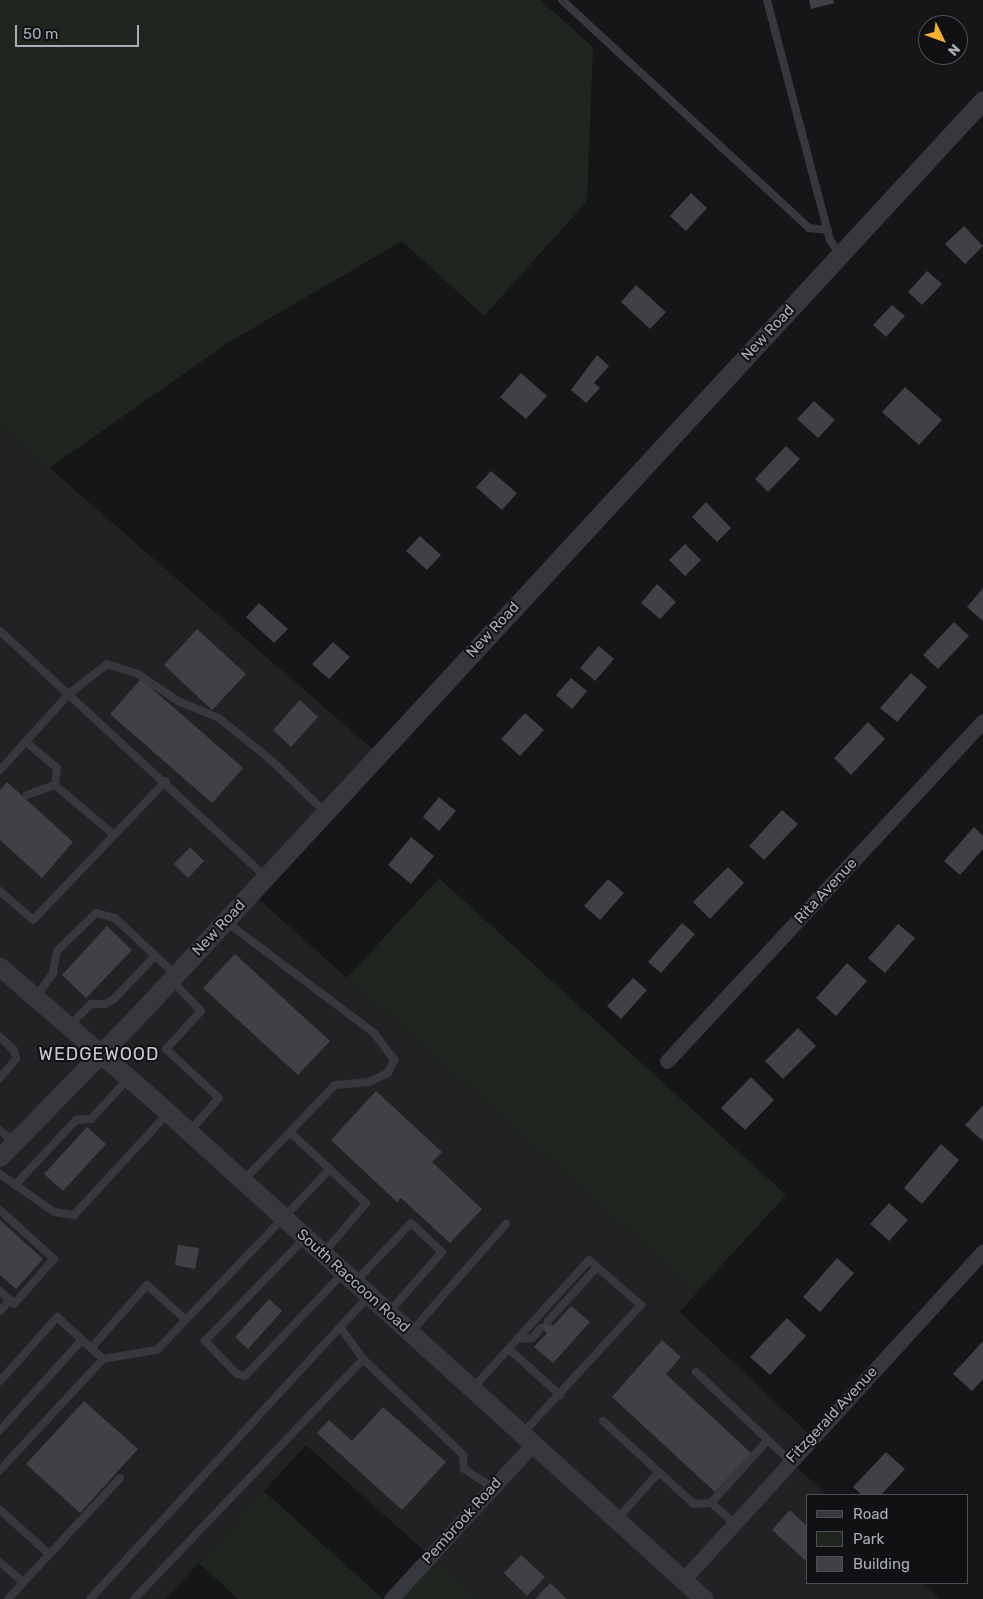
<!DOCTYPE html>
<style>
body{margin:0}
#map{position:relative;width:983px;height:1599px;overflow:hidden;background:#161618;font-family:Rubik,sans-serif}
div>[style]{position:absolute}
.built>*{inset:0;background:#222225}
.green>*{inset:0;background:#1e261f}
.building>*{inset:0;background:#404145}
.service>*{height:8px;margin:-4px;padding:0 4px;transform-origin:4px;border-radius:4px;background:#37383d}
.minor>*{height:15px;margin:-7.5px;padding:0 7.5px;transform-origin:7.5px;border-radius:7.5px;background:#37383d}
.tertiary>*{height:19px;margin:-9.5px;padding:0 9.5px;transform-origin:9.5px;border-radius:9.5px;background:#37383d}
span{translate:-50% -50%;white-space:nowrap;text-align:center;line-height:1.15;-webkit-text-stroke:4px #111113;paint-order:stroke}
.street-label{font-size:15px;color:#a8adb8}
.quarter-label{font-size:18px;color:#c9ccd4;letter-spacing:1px}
.legend{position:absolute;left:806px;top:1494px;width:162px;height:90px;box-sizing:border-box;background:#111113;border:1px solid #4d4f55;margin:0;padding:6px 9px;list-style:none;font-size:15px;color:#a8adb8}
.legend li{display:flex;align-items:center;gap:10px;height:25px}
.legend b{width:25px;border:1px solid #4d4f55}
.north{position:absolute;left:918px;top:15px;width:50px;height:50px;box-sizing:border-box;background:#111113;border:1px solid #4d4f55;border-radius:50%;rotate:132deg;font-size:14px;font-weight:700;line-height:20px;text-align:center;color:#a8adb8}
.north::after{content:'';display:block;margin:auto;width:18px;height:22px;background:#f2b134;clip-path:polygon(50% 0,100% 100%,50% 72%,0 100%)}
.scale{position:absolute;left:15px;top:25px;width:124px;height:22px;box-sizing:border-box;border:2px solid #a8adb8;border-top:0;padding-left:6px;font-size:15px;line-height:18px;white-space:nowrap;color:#a8adb8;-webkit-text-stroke:4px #111113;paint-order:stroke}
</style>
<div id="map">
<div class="built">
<div style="clip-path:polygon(0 425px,379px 755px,252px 893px,697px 1292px,680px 1312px,812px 1437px,790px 1461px,827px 1495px,807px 1495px,807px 1583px,922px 1583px,940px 1599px,478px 1599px,306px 1445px,166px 1599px,0 1599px)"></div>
</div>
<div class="green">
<div style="clip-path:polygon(0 0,540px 0,593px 47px,587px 201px,484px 316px,402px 241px,229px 342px,49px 468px,0 425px)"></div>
<div style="clip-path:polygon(439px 878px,786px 1195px,697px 1292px,347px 978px)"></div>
<div style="clip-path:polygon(264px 1491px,383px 1599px,238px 1599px,199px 1563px)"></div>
<div style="clip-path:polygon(430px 1556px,478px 1599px,391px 1599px)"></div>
</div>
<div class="building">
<div style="clip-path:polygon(809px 0,833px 0,834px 3px,811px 9px)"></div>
<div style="clip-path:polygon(691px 193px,707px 208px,686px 231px,670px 216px)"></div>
<div style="clip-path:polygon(964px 226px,983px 246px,965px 264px,945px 244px)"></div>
<div style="clip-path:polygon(927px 271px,942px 284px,922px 305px,908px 292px)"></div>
<div style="clip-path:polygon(636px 285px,666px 312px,650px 329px,621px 302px)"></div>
<div style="clip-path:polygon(892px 305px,905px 316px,886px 337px,873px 325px)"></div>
<div style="clip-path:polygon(597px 355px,609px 366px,594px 383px,600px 388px,586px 403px,571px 390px)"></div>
<div style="clip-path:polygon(521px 373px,547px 396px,526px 419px,500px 397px)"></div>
<div style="clip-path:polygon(905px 387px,942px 420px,919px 445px,882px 412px)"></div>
<div style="clip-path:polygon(814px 401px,835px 420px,818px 438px,797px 419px)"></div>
<div style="clip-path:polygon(786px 446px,800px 459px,768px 492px,755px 479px)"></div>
<div style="clip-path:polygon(491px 471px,517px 493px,502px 510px,476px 487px)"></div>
<div style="clip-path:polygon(706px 502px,731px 528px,717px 542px,692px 517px)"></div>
<div style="clip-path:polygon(420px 536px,441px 555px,427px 570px,406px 551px)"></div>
<div style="clip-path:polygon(685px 544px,701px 560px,685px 576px,669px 560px)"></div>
<div style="clip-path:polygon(657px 584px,676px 602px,660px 619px,641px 603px)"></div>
<div style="clip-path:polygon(983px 588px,983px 621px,967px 607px)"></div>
<div style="clip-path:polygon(259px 603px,288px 629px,274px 643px,246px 617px)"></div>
<div style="clip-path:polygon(954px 622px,969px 636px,938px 669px,923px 655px)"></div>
<div style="clip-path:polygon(197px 629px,246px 674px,212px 710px,164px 665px)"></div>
<div style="clip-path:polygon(333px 642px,350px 657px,329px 679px,312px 664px)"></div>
<div style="clip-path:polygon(599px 646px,614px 659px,595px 681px,580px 668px)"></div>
<div style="clip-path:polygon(911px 673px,927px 687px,897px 722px,880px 708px)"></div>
<div style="clip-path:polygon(571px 678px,587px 691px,572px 709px,556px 695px)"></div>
<div style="clip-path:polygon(141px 679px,243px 768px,212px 803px,110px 714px)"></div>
<div style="clip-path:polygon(300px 700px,318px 717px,291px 747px,273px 730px)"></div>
<div style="clip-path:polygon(525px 713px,544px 730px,520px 756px,501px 739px)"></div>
<div style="clip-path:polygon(868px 722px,885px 739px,851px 775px,834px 758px)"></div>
<div style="clip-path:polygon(7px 782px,73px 842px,42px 878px,0 840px,0 790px)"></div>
<div style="clip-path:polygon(439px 797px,456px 811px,439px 831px,423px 817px)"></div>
<div style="clip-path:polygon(782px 810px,798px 824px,764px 860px,749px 846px)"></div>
<div style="clip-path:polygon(974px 827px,983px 836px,983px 849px,960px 875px,944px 861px)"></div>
<div style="clip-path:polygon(411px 837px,434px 856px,411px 884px,388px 865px)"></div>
<div style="clip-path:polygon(190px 847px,204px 861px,188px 878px,174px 864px)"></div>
<div style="clip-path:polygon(728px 867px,744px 883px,710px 919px,693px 902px)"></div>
<div style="clip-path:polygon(608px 879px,624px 893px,600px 920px,584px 906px)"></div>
<div style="clip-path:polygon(682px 923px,695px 934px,661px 973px,648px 962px)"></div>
<div style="clip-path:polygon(898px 924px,915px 938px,885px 973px,868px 958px)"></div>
<div style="clip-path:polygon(107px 926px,132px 950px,86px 998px,62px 975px)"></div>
<div style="clip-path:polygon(235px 954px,330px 1041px,298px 1075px,203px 988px)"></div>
<div style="clip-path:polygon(847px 963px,867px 981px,836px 1016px,816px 998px)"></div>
<div style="clip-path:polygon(633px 978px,647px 990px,621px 1019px,607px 1006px)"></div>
<div style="clip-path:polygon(798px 1028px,816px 1046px,783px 1079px,765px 1061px)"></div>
<div style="clip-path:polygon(751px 1077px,774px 1100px,745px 1130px,721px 1108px)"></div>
<div style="clip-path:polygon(376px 1091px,442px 1152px,432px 1162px,482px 1209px,450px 1243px,401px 1198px,397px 1202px,331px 1140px)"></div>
<div style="clip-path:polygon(983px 1105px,983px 1141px,965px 1125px)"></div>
<div style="clip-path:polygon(87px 1127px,106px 1144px,63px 1191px,44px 1174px)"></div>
<div style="clip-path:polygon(941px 1144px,959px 1160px,922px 1204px,904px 1188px)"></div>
<div style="clip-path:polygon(889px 1203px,908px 1220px,889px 1241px,870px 1224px)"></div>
<div style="clip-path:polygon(0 1220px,43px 1259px,16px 1289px,0 1275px)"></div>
<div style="clip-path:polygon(178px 1245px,199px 1248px,195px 1269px,175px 1265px)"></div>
<div style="clip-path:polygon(837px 1258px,854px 1273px,820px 1312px,803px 1297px)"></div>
<div style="clip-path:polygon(269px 1299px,282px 1311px,248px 1349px,235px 1337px)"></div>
<div style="clip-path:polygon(571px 1306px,590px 1322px,553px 1363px,534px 1347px,547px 1333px,540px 1327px,546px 1320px,553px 1326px)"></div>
<div style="clip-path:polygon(787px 1318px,806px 1336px,770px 1375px,750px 1357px)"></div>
<div style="clip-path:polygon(662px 1340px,681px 1357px,666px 1374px,751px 1453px,715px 1492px,612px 1397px)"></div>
<div style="clip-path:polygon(983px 1341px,983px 1379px,972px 1391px,953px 1374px)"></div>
<div style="clip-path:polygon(84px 1401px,138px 1449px,80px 1513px,26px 1464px)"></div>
<div style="clip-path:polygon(383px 1407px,446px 1462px,402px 1510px,317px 1433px,329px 1420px,352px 1441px)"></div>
<div style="clip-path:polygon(886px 1452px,905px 1469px,881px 1495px,862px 1495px,853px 1487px)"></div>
<div style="clip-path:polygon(790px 1510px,807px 1526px,807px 1562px,772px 1530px)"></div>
<div style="clip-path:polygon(521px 1555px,545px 1577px,527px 1596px,504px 1573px)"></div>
<div style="clip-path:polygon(550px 1583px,567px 1599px,535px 1599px)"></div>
</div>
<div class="service">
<div style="left:562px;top:0;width:336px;rotate:42.7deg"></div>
<div style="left:809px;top:228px;width:19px;rotate:6deg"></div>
<div style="left:767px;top:0;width:248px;rotate:75.3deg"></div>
<div style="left:830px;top:240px;width:18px;rotate:56deg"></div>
<div style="left:0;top:631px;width:362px;rotate:42.8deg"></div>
<div style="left:26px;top:742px;width:40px;rotate:40deg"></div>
<div style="left:57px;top:768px;width:17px;rotate:97deg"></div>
<div style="left:0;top:770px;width:103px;rotate:-47.8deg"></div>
<div style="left:69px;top:694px;width:48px;rotate:-38.3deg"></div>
<div style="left:107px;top:664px;width:33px;rotate:18deg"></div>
<div style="left:138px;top:674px;width:48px;rotate:34deg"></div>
<div style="left:178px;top:701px;width:44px;rotate:22.5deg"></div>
<div style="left:219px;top:718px;width:67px;rotate:38.9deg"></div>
<div style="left:271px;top:760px;width:75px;rotate:43.9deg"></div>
<div style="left:27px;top:795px;width:30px;rotate:-20deg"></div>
<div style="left:55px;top:785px;width:77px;rotate:40.3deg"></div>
<div style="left:0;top:891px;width:44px;rotate:41.3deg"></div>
<div style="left:33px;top:920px;width:192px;rotate:-46.3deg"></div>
<div style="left:225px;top:921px;width:186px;rotate:36.9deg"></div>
<div style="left:374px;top:1033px;width:34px;rotate:53deg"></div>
<div style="left:394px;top:1060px;width:14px;rotate:115deg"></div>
<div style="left:388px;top:1073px;width:21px;rotate:155deg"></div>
<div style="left:369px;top:1082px;width:34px;rotate:175deg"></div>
<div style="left:335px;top:1085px;width:133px;rotate:133.8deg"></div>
<div style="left:171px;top:980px;width:43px;rotate:45.9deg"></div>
<div style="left:201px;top:1011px;width:52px;rotate:132.6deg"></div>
<div style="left:166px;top:1049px;width:72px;rotate:42.8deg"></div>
<div style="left:219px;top:1098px;width:45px;rotate:131.4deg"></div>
<div style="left:35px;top:998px;width:31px;rotate:-54deg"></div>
<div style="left:53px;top:973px;width:22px;rotate:-80deg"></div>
<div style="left:57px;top:951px;width:54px;rotate:-44.3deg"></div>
<div style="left:96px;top:913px;width:20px;rotate:15deg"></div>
<div style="left:115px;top:918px;width:83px;rotate:43.1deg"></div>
<div style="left:69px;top:1026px;width:31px;rotate:-45deg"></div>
<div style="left:91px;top:1004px;width:14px"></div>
<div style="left:105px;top:1004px;width:10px;rotate:-29deg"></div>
<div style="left:114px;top:999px;width:59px;rotate:-46.4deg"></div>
<div style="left:0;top:1037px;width:19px;rotate:43deg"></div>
<div style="left:14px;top:1050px;width:9px;rotate:77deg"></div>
<div style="left:16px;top:1059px;width:25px;rotate:130deg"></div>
<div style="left:0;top:1130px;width:18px;rotate:41deg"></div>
<div style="left:290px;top:1132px;width:104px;rotate:43.1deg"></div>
<div style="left:366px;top:1203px;width:67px;rotate:130.1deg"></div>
<div style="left:0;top:1174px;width:66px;rotate:35.1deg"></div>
<div style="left:54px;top:1212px;width:20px;rotate:9deg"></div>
<div style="left:74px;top:1215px;width:139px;rotate:-47.3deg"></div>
<div style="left:15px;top:1185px;width:89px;rotate:-46.8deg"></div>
<div style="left:76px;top:1120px;width:15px;rotate:-4deg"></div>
<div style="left:91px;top:1119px;width:54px;rotate:-47.2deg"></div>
<div style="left:0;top:1210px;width:73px;rotate:42.2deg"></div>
<div style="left:54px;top:1259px;width:60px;rotate:131.6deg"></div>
<div style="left:14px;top:1304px;width:19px;rotate:-137deg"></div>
<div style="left:305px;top:1238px;width:144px;rotate:134.2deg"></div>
<div style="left:205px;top:1341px;width:46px;rotate:45.9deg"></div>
<div style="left:237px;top:1374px;width:8px;rotate:14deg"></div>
<div style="left:245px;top:1376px;width:144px;rotate:-46.4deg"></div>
<div style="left:355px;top:1282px;width:81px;rotate:-46.5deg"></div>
<div style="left:411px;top:1223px;width:42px;rotate:43.1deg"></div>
<div style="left:442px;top:1252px;width:81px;rotate:131.5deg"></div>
<div style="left:369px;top:1296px;width:42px;rotate:133.1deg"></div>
<div style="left:340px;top:1327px;width:39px;rotate:54deg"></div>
<div style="left:363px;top:1359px;width:139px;rotate:43.8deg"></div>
<div style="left:463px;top:1455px;width:14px;rotate:86deg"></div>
<div style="left:464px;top:1469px;width:33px;rotate:33deg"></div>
<div style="left:0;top:1311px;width:15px;rotate:-48deg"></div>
<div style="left:548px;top:1321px;width:73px;rotate:-47.8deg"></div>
<div style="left:411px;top:1332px;width:144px;rotate:-48.7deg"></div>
<div style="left:517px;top:1339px;width:15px;rotate:-4deg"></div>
<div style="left:532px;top:1338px;width:13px;rotate:-48deg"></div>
<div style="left:91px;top:1348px;width:84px;rotate:-48.4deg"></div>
<div style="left:147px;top:1285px;width:52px;rotate:41.9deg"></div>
<div style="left:509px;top:1349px;width:69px;rotate:42deg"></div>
<div style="left:696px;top:1372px;width:129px;rotate:43.4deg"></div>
<div style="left:0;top:1381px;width:86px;rotate:-48.3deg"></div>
<div style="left:57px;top:1317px;width:62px;rotate:42.4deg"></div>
<div style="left:473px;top:1388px;width:173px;rotate:-47.8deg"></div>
<div style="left:589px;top:1260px;width:69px;rotate:40.9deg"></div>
<div style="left:641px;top:1305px;width:176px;rotate:132.7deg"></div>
<div style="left:603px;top:1421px;width:123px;rotate:42.4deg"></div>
<div style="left:694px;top:1504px;width:17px;rotate:-3deg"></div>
<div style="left:0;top:1430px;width:122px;rotate:-47.7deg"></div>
<div style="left:0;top:1470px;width:151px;rotate:-47.1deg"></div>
<div style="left:103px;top:1359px;width:55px;rotate:-9.5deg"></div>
<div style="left:157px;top:1350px;width:250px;rotate:-46.3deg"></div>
<div style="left:0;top:1510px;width:66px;rotate:41.9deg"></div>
<div style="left:617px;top:1519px;width:63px;rotate:-48.2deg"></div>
<div style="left:733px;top:1522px;width:29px;rotate:-139deg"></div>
<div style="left:711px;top:1503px;width:85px;rotate:-47.9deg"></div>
<div style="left:0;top:1562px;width:30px;rotate:41deg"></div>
<div style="left:8px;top:1599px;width:165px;rotate:-47.2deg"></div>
<div style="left:90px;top:1599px;width:369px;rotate:-47.4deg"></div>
<div style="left:134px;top:1599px;width:332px;rotate:-46.3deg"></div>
</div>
<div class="minor">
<div style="left:667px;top:1061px;width:464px;rotate:-47.1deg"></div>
<div style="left:683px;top:1580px;width:445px;rotate:-47.6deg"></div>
<div style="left:391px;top:1599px;width:210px;rotate:-47.5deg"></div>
</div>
<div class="tertiary">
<div style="left:0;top:967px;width:202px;rotate:40.8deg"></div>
<div style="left:153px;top:1099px;width:744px;rotate:42.22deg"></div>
<div style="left:0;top:1157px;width:205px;rotate:-45.8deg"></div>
<div style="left:143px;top:1010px;width:1238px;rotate:-47.29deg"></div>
</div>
<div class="street-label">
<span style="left:768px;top:333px;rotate:-47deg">New Road</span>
<span style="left:493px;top:630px;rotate:-47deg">New Road</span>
<span style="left:826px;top:891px;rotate:-47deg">Rita Avenue</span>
<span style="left:219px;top:928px;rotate:-47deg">New Road</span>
<span style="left:353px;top:1281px;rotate:42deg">South Raccoon Road</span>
<span style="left:832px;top:1415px;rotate:-47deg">Fitzgerald Avenue</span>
<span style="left:462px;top:1521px;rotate:-48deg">Pembrook Road</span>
</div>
<div class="quarter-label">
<span style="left:99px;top:1054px">WEDGEWOOD</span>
</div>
<ul class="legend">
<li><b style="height:6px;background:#37383d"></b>Road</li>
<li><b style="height:14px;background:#1e261f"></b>Park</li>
<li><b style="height:14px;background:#404145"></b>Building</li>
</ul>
<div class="north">N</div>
<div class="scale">50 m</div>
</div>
